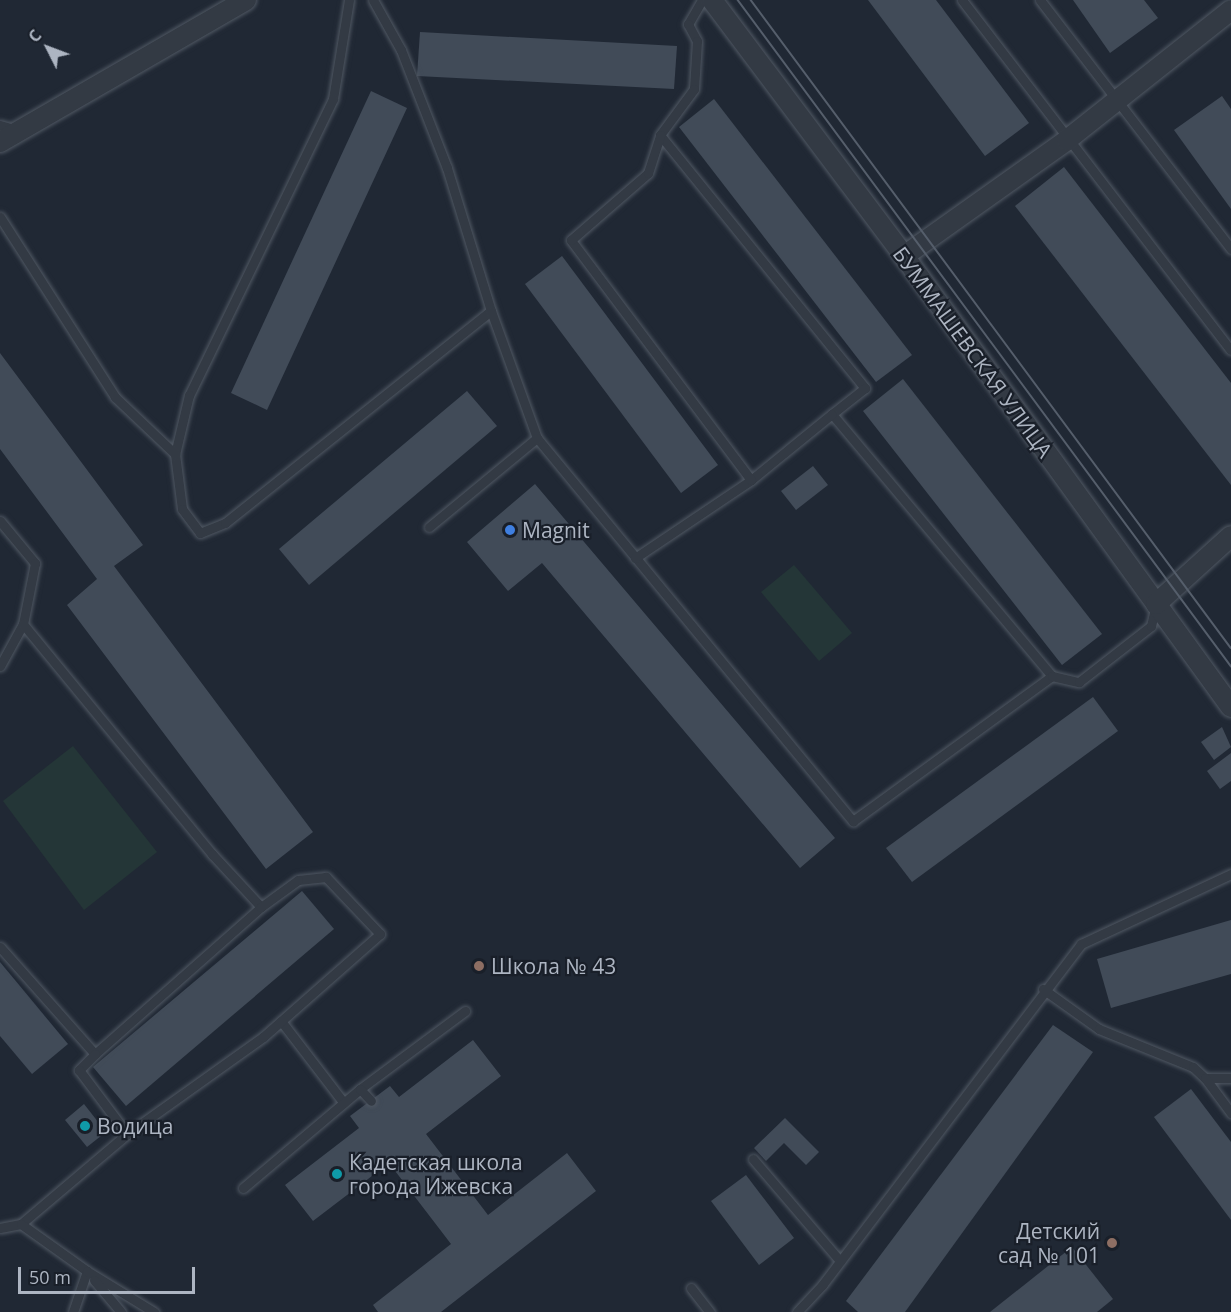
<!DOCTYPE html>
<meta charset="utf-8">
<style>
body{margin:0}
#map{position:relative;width:1231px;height:1312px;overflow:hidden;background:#202834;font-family:"Open Sans",sans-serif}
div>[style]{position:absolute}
.green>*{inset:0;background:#243637}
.building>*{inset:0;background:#414b58}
.roads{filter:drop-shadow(0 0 2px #505863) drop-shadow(0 0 2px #505863)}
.lane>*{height:9px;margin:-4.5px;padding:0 4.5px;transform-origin:4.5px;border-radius:4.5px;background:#333a44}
.street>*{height:20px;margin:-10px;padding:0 10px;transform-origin:10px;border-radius:10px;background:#333a44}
.tram>*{height:1.5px;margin:-0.75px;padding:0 0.75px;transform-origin:0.75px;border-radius:0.75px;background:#555e6b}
.dots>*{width:16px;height:16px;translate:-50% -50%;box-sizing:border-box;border:3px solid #191f29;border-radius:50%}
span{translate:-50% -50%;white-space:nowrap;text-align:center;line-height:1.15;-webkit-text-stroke:4.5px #191f29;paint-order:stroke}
.street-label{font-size:21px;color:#adb5c2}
.poi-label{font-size:21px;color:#adb5c2}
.left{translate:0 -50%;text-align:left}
.right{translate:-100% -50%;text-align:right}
.north{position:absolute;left:18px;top:18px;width:60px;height:60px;-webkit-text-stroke:4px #191f29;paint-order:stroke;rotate:312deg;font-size:16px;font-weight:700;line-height:24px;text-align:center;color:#adb5c2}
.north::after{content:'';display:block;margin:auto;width:21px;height:27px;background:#adb5c2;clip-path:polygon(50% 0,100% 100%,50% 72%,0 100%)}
.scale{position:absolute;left:18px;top:1267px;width:177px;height:27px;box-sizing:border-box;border:3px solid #adb5c2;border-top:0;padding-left:8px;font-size:18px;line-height:21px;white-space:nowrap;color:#adb5c2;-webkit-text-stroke:4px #191f29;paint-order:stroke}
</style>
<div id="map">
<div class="green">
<div style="clip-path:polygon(794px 565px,852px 633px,819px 661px,761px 592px)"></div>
<div style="clip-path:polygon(73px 746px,157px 852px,84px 910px,3px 801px)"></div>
</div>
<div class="building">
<div style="clip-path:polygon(868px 0,936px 0,1029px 123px,985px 156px)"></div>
<div style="clip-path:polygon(1073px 0,1144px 0,1158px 18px,1110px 53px)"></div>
<div style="clip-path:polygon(420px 32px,677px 46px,674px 89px,417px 76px)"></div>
<div style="clip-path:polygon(371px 91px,407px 108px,267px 410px,231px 393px)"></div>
<div style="clip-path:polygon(1222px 96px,1231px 109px,1231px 209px,1174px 130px)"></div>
<div style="clip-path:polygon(714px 99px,912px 355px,876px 382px,679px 127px)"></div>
<div style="clip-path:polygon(1064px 167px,1231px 383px,1231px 485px,1015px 206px)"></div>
<div style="clip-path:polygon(562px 256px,718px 465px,681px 493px,525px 284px)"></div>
<div style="clip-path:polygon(0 353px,143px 545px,114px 566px,313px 832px,266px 869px,67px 605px,97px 579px,0 449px)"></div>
<div style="clip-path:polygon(903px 379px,1102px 634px,1062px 665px,863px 411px)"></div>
<div style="clip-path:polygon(467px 391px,497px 426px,309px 585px,279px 549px)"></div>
<div style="clip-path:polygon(813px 466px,828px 485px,796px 510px,781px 491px)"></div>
<div style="clip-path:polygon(535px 484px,835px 838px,800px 868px,542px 563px,508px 591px,467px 542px)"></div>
<div style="clip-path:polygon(1093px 697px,1118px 731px,912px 882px,886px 848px)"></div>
<div style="clip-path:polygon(1222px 727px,1231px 747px,1214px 760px,1201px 742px)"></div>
<div style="clip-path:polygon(1231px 753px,1231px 781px,1220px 789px,1207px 771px)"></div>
<div style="clip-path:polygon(302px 891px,334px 929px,126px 1106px,93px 1067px)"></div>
<div style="clip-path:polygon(1231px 920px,1231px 974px,1111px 1008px,1097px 959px)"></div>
<div style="clip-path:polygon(0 962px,68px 1044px,32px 1074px,0 1036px)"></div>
<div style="clip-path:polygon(1053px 1025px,1093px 1052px,905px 1312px,858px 1312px,846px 1301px)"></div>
<div style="clip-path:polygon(473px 1040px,501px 1076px,426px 1134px,488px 1215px,567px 1153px,596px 1191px,441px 1312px,378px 1312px,373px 1305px,451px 1244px,389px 1163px,313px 1221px,285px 1185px,359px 1128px,350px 1116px,390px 1086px,399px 1097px)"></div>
<div style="clip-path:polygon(1191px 1089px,1231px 1142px,1231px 1220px,1154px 1117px)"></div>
<div style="clip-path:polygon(84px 1104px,106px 1132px,87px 1147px,65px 1120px)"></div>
<div style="clip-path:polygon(785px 1118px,819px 1152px,806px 1165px,784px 1143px,766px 1161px,754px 1148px)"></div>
<div style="clip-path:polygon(746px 1175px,794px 1238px,759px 1265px,711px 1201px)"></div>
<div style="clip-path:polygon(1072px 1247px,1113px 1299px,1097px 1312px,990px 1312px)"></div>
</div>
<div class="roads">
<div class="lane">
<div style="left:349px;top:0;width:100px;rotate:99.2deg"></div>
<div style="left:333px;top:99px;width:329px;rotate:115.9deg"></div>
<div style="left:189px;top:395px;width:61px;rotate:103.3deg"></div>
<div style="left:175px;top:454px;width:55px;rotate:82.7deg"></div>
<div style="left:182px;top:509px;width:30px;rotate:53deg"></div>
<div style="left:200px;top:533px;width:27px;rotate:-22deg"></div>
<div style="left:225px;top:523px;width:340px;rotate:-38.6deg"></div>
<div style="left:491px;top:311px;width:150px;rotate:-107.1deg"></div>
<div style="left:447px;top:168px;width:127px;rotate:-111.3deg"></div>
<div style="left:401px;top:50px;width:57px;rotate:-119.2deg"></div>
<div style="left:702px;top:0;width:28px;rotate:120deg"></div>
<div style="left:688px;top:24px;width:19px;rotate:62deg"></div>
<div style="left:697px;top:41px;width:48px;rotate:93.6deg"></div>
<div style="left:694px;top:89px;width:57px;rotate:126.5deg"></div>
<div style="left:660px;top:135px;width:326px;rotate:51deg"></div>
<div style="left:865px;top:388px;width:42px;rotate:141.8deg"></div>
<div style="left:832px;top:414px;width:342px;rotate:50deg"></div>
<div style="left:962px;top:0;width:441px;rotate:52.5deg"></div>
<div style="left:1040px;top:0;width:314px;rotate:52.5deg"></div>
<div style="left:0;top:125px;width:19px;rotate:16deg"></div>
<div style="left:0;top:217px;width:214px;rotate:57.4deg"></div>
<div style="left:115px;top:397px;width:83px;rotate:43.5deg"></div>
<div style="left:491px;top:311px;width:135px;rotate:70.1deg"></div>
<div style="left:537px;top:438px;width:497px;rotate:50.5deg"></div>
<div style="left:853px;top:821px;width:246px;rotate:-36.1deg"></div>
<div style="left:1052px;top:676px;width:28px;rotate:13deg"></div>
<div style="left:1079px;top:682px;width:91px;rotate:-37.9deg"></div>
<div style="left:1151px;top:626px;width:22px;rotate:-77deg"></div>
<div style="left:751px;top:480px;width:104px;rotate:-39.2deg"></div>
<div style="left:0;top:521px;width:55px;rotate:50.2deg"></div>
<div style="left:35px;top:563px;width:62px;rotate:101.1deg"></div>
<div style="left:23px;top:624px;width:48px;rotate:118.7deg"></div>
<div style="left:429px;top:527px;width:140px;rotate:-39.5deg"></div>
<div style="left:635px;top:558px;width:140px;rotate:-33.9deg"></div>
<div style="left:751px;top:480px;width:300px;rotate:-126.9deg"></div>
<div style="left:571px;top:240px;width:102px;rotate:-41deg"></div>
<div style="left:648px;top:173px;width:40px;rotate:-72deg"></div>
<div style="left:23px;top:624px;width:298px;rotate:50.6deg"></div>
<div style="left:212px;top:854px;width:72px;rotate:47.2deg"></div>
<div style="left:261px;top:907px;width:222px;rotate:138.5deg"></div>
<div style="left:0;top:947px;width:143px;rotate:48.4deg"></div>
<div style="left:95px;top:1054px;width:23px;rotate:135deg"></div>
<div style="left:79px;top:1070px;width:80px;rotate:53.1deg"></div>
<div style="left:127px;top:1134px;width:139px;rotate:139.7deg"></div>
<div style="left:1043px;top:989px;width:69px;rotate:35.5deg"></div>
<div style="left:1099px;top:1029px;width:101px;rotate:22deg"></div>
<div style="left:1193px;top:1067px;width:16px;rotate:43deg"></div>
<div style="left:281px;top:1021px;width:103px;rotate:52.5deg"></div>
<div style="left:1231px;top:1078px;width:26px;rotate:180deg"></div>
<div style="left:1205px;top:1078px;width:44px;rotate:53.4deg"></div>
<div style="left:360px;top:1089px;width:131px;rotate:-36.6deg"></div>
<div style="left:127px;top:1134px;width:167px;rotate:-35.5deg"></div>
<div style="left:263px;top:1037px;width:156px;rotate:-41.4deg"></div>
<div style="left:380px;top:934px;width:79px;rotate:-133.5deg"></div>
<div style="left:326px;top:877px;width:28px;rotate:174deg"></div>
<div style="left:298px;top:880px;width:46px;rotate:143.9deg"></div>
<div style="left:753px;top:1159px;width:134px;rotate:49.5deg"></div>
<div style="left:243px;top:1188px;width:153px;rotate:-40.2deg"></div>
<div style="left:360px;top:1089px;width:16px;rotate:47deg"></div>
<div style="left:0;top:1228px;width:21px;rotate:-11deg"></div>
<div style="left:21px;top:1224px;width:81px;rotate:35.5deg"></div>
<div style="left:87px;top:1271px;width:43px;rotate:108.9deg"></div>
<div style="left:87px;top:1271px;width:79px;rotate:31.5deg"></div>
<div style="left:94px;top:1280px;width:42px;rotate:49.8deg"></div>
<div style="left:691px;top:1288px;width:31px;rotate:52deg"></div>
<div style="left:797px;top:1312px;width:38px;rotate:-47deg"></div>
<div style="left:823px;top:1284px;width:427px;rotate:-52.8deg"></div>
<div style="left:1081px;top:944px;width:166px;rotate:-25deg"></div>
</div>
<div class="street">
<div style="left:712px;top:0;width:320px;rotate:53.1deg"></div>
<div style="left:904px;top:256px;width:557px;rotate:54.06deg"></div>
<div style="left:0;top:142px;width:284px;rotate:-30deg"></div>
<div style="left:904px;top:256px;width:200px;rotate:-35.4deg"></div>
<div style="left:1067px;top:140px;width:209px;rotate:-38.4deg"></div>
<div style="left:1156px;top:604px;width:101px;rotate:-42.2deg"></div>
</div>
</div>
<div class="tram">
<div style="left:738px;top:0;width:829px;rotate:53.49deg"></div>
<div style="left:751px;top:0;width:806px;rotate:53.47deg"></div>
</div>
<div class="dots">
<div style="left:510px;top:530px;background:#3f7fe0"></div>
<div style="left:479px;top:966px;background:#8d6e63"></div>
<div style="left:85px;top:1126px;background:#0f9aa8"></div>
<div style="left:337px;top:1174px;background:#0f9aa8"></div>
<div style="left:1112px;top:1243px;background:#8d6e63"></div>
</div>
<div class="street-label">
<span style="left:973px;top:352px;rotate:54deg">БУММАШЕВСКАЯ УЛИЦА</span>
</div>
<div class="poi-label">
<span class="left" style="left:522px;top:530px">Magnit</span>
<span class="left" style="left:491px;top:966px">Школа № 43</span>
<span class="left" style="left:97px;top:1126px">Водица</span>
<span class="left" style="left:349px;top:1174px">Кадетская школа<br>города Ижевска</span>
<span class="right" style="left:1100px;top:1243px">Детский<br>сад № 101</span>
</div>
<div class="north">С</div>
<div class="scale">50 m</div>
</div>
